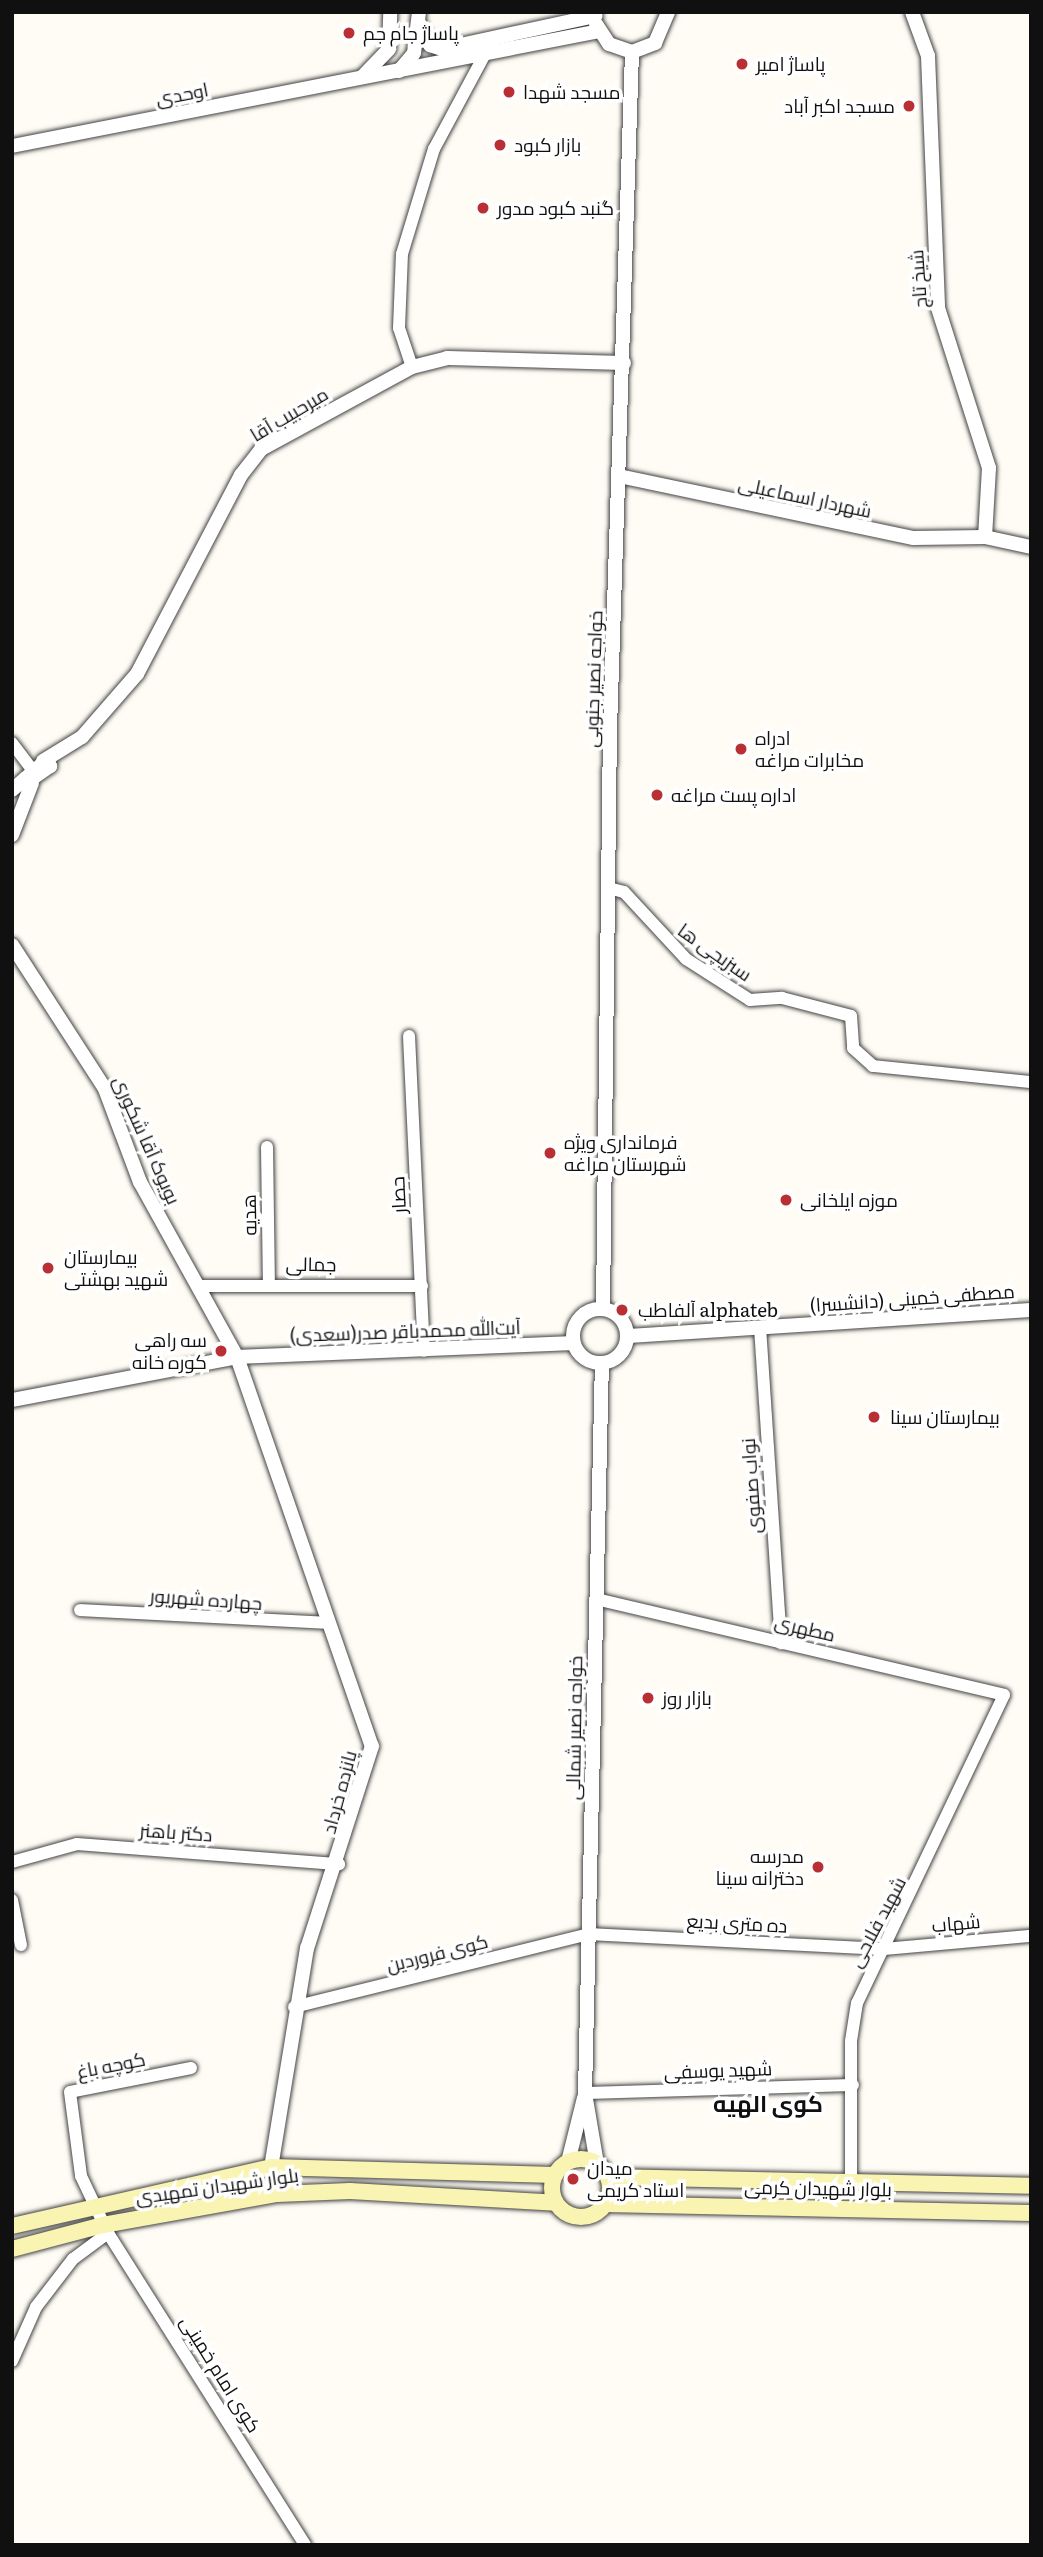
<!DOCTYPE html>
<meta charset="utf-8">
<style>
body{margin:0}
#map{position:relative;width:1043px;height:2557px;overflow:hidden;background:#fefcf4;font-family:Literata,Cairo,serif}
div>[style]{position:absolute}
.roads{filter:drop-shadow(0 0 2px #434343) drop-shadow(0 0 2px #434343)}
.minor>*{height:12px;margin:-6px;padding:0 6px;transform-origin:6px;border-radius:6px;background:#fff}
.tertiary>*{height:14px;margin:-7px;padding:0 7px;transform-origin:7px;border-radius:7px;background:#fff}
.tertiary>.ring{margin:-7px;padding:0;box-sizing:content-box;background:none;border:14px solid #fff;border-radius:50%}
.secondary>*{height:16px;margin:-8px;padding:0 8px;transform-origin:8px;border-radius:8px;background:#faf4b3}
.secondary>.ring{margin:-8px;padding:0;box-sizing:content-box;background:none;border:16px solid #faf4b3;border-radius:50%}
.dots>*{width:19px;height:19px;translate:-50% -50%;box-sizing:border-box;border:4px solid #fff;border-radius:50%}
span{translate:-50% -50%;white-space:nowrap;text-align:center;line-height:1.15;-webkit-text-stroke:7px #fff;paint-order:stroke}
.poi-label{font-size:19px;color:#101010}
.left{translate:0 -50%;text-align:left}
.right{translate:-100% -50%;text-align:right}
.street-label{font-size:19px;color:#101010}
.quarter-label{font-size:23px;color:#101010;font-weight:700}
.frame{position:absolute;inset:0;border:14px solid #101010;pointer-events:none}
</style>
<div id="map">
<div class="roads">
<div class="minor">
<div style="left:412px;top:367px;width:41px;rotate:-108.4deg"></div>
<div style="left:399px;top:328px;width:74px;rotate:-87.7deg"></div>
<div style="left:402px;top:254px;width:110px;rotate:-73.1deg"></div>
<div style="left:434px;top:149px;width:108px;rotate:-61.8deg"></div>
<div style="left:12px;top:743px;width:35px;rotate:53deg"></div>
<div style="left:608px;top:888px;width:16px;rotate:14deg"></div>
<div style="left:624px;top:892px;width:91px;rotate:47.2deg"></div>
<div style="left:686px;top:959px;width:76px;rotate:32.6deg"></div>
<div style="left:750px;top:1000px;width:32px;rotate:-4deg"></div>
<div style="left:782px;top:998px;width:71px;rotate:14.6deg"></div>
<div style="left:851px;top:1016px;width:32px;rotate:86deg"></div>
<div style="left:853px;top:1048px;width:27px;rotate:42deg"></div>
<div style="left:873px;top:1066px;width:159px;rotate:5.8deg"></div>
<div style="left:409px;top:1036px;width:315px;rotate:87.3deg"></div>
<div style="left:267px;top:1147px;width:135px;rotate:89.2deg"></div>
<div style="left:199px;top:1286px;width:223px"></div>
<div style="left:760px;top:1327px;width:317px;rotate:86.2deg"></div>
<div style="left:596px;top:1599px;width:419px;rotate:13.2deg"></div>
<div style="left:1004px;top:1695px;width:341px;rotate:115.5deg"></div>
<div style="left:857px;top:2003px;width:39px;rotate:99deg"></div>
<div style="left:851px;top:2042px;width:140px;rotate:90deg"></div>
<div style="left:80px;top:1610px;width:249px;rotate:3deg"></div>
<div style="left:12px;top:1862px;width:67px;rotate:-15.5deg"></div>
<div style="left:77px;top:1844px;width:263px;rotate:4.4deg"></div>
<div style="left:12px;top:1900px;width:46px;rotate:78.7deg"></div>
<div style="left:294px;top:2007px;width:303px;rotate:-13.9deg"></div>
<div style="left:588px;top:1934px;width:296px;rotate:2.9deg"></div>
<div style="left:884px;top:1949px;width:148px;rotate:-5.1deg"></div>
<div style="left:191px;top:2068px;width:123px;rotate:168.8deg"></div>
<div style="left:70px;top:2092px;width:85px;rotate:82.5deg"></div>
<div style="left:81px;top:2176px;width:63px;rotate:64.7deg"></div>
<div style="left:108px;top:2233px;width:369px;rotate:57.7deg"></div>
<div style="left:585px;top:2093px;width:268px;rotate:-1.7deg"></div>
<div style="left:12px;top:2361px;width:59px;rotate:-66deg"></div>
<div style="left:36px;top:2307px;width:61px;rotate:-52.4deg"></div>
<div style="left:73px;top:2259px;width:44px;rotate:-36.6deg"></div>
</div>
<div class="tertiary">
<div style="left:912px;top:12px;width:47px;rotate:70deg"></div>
<div style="left:928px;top:56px;width:252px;rotate:87.7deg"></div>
<div style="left:938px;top:308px;width:168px;rotate:72.3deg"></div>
<div style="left:989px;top:468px;width:69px;rotate:93.3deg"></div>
<div style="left:419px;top:23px;width:25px;rotate:63deg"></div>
<div style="left:430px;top:45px;width:13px;rotate:18deg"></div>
<div style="left:442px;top:49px;width:157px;rotate:-12.2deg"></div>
<div style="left:596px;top:24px;width:24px;rotate:57deg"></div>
<div style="left:609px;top:44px;width:24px;rotate:19deg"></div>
<div style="left:632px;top:52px;width:25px;rotate:-21deg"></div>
<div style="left:655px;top:43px;width:34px;rotate:-67deg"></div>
<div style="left:389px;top:49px;width:37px;rotate:-88deg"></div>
<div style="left:399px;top:71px;width:23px;rotate:-50deg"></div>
<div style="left:414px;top:53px;width:41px;rotate:-83deg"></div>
<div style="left:363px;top:76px;width:37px;rotate:-46deg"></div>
<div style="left:12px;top:146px;width:598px;rotate:-11.08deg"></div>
<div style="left:619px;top:476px;width:301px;rotate:11.9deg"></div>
<div style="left:914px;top:538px;width:71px;rotate:-0.8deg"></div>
<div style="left:985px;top:537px;width:47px;rotate:12.3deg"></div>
<div style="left:47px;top:760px;width:7px;rotate:63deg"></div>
<div style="left:50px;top:766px;width:28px;rotate:145deg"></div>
<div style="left:27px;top:782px;width:4px;rotate:-104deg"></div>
<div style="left:26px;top:778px;width:28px;rotate:-41deg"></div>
<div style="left:43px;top:761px;width:46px;rotate:-31.6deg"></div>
<div style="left:82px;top:737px;width:84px;rotate:-48.9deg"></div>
<div style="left:137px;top:674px;width:225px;rotate:-62.4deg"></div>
<div style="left:241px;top:475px;width:33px;rotate:-52deg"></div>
<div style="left:261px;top:449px;width:172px;rotate:-28.5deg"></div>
<div style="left:412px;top:367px;width:36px;rotate:-14deg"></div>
<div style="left:447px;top:358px;width:177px;rotate:1.6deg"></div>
<div style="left:12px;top:790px;width:18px;rotate:-41deg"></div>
<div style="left:12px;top:835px;width:56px;rotate:-69deg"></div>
<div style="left:12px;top:945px;width:171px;rotate:57.1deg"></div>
<div style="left:105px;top:1089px;width:99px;rotate:69.4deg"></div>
<div style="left:140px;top:1182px;width:200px;rotate:61deg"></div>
<div style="left:237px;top:1357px;width:412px;rotate:70.9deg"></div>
<div style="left:372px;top:1746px;width:212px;rotate:107.8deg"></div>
<div style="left:307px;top:1948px;width:222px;rotate:99.3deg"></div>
<div style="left:603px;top:1308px;width:579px;rotate:-89.31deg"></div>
<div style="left:610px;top:729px;width:677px;rotate:-88.14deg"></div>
<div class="ring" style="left:573px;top:1309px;width:40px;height:40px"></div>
<div style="left:628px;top:1336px;width:404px;rotate:-3.7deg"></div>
<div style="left:12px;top:1400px;width:229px;rotate:-10.8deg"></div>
<div style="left:237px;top:1357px;width:336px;rotate:-2.4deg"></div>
<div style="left:568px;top:2162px;width:66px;rotate:-76deg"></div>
<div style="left:597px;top:2164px;width:72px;rotate:-99.6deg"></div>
<div style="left:585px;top:2093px;width:730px;rotate:-88.67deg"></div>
</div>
<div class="secondary">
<div class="ring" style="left:552px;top:2159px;width:42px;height:42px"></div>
<div style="left:608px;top:2177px;width:423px;rotate:1.2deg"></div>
<div style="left:605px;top:2204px;width:426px;rotate:1.2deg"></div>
<div style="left:12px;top:2226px;width:266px;rotate:-12.8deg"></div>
<div style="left:271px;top:2167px;width:284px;rotate:1.6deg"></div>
<div style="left:12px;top:2249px;width:94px;rotate:-14.8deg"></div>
<div style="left:103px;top:2225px;width:177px;rotate:-10.1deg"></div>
<div style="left:277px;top:2194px;width:73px;rotate:-2.4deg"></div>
<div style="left:350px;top:2191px;width:206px;rotate:3.3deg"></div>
</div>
</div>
<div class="dots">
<div style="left:349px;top:33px;background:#b92f33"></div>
<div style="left:742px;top:64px;background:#b92f33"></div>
<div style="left:509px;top:92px;background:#b92f33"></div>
<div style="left:909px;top:106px;background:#b92f33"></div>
<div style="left:500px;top:145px;background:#b92f33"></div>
<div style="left:483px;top:208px;background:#b92f33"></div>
<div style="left:741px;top:749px;background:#b92f33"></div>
<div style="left:657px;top:795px;background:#b92f33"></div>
<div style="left:550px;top:1153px;background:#b92f33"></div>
<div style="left:786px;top:1200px;background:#b92f33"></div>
<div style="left:48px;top:1268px;background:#b92f33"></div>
<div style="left:622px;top:1310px;background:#b92f33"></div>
<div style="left:221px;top:1351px;background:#b92f33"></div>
<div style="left:874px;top:1417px;background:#b92f33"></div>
<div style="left:648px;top:1698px;background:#b92f33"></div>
<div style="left:818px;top:1867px;background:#b92f33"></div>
<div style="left:573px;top:2179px;background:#b92f33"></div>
</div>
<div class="poi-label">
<span class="left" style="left:363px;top:33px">پاساژ جام جم</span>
<span class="left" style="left:756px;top:64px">پاساژ امیر</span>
<span class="left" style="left:523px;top:92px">مسجد شهدا</span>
<span class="right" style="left:895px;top:106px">مسجد اکبر آباد</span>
<span class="left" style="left:514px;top:145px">بازار کبود</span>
<span class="left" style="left:497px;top:208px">گنبد کبود مدور</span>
<span class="left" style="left:755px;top:749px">ادراه<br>مخابرات مراغه</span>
<span class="left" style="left:671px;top:795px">اداره پست مراغه</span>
<span class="left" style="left:564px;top:1153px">فرمانداری ویژه<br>شهرستان مراغه</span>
<span class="left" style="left:800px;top:1200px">موزه ایلخانی</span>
<span class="left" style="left:64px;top:1268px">بیمارستان<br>شهید بهشتی</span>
<span class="left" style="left:638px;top:1310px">آلفاطب alphateb</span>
<span class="right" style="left:207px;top:1351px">سه راهی<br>کوره خانه</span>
<span class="left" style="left:890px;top:1417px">بیمارستان سینا</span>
<span class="left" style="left:662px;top:1698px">بازار روز</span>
<span class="right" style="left:804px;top:1867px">مدرسه<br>دخترانه سینا</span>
<span class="left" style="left:587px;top:2179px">میدان<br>استاد کریمی</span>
</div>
<div class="street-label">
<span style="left:182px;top:94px;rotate:-11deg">اوحدی</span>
<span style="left:918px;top:279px;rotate:-94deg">شیخ تاج</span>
<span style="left:289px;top:414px;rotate:-31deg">میرحبیب آقا</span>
<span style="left:805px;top:497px;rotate:12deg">شهردار اسماعیلی</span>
<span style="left:593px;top:679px;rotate:-88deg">خواجه نصیر جنوبی</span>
<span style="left:715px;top:952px;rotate:35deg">سبزیچی ها</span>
<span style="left:147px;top:1140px;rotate:66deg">بویوک آقا شکوری</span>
<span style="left:398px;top:1195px;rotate:-93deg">حصار</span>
<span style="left:249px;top:1215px;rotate:-91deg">هدیه</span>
<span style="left:311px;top:1264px;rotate:1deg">جمالی</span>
<span style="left:912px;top:1298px;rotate:-4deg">مصطفی خمینی (دانشسرا)</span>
<span style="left:405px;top:1331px;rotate:-2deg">آیت‌الله محمدباقر صدر(سعدی)</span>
<span style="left:751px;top:1486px;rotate:-94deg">نواب صفوی</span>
<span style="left:206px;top:1599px;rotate:4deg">چهارده شهریور</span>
<span style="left:805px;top:1628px;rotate:13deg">مطهری</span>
<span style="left:574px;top:1728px;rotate:-89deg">خواجه نصیر شمالی</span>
<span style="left:339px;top:1792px;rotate:-75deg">پانزده خرداد</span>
<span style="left:176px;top:1832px;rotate:4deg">دکتر باهنر</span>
<span style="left:877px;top:1922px;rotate:-62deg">شهید فلاحی</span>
<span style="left:737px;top:1923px;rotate:3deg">ده متری بدیع</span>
<span style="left:956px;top:1923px;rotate:-5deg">شهاب</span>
<span style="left:437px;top:1953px;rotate:-14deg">کوی فروردین</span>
<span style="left:111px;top:2065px;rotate:-11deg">کوچه باغ</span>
<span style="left:718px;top:2070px;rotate:-2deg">شهید یوسفی</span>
<span style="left:217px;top:2186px;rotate:-8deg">بلوار شهیدان تمهیدی</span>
<span style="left:818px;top:2188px;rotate:1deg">بلوار شهیدان کرمی</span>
<span style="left:221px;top:2374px;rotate:58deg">کوی امام خمینی</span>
</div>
<div class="quarter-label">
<span style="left:768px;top:2102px">کوی الهیه</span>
</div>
<div class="frame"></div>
</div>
